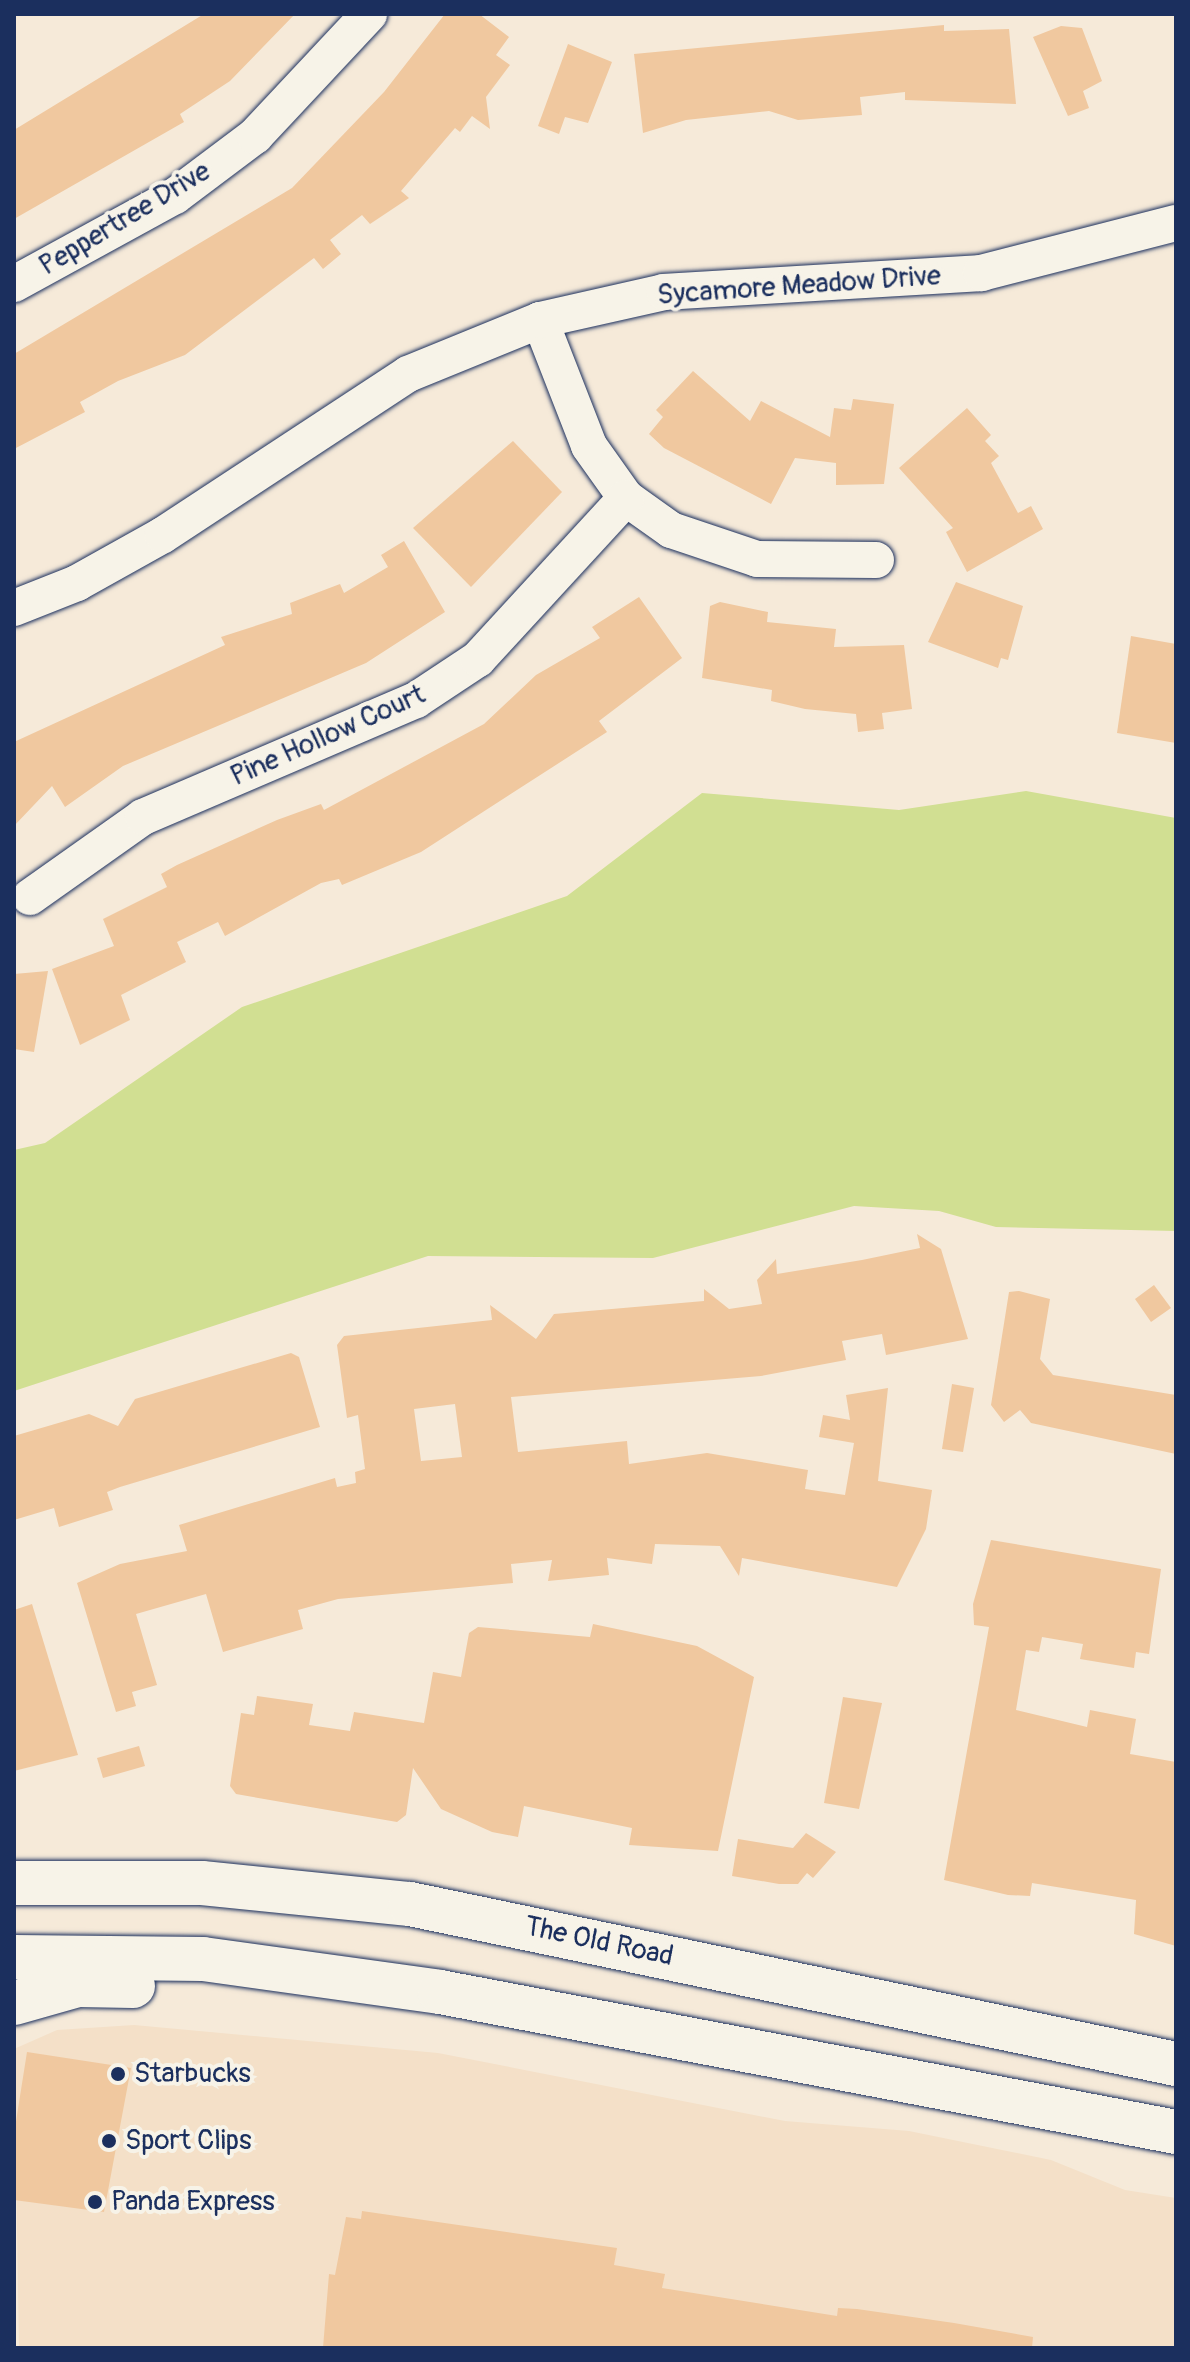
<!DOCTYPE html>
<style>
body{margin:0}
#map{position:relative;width:1190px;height:2362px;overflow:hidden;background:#f6ead9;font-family:Pangolin,sans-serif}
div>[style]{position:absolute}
.built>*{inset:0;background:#f4e0c8}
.green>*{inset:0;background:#d1df92}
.building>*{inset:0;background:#f0c89f}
.roads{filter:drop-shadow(0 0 2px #1b2f5e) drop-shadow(0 0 2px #1b2f5e)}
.minor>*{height:36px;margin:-18px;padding:0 18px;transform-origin:18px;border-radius:18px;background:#f7f3e8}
.major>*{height:44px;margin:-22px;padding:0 22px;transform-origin:22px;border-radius:22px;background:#f7f3e8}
.dots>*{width:22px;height:22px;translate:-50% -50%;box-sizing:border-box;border:4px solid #f7f3e8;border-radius:50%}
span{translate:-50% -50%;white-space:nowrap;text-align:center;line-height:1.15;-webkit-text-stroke:8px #f7f3e8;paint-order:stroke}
.street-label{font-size:28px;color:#1b2f5e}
.poi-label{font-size:28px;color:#1b2f5e}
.left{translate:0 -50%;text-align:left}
.frame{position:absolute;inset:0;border:16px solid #1b2f5e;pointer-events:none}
</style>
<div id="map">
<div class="built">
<div style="clip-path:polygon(134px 2025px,438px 2053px,785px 2121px,909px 2131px,1051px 2160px,1125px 2190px,1176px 2198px,1176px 2348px,19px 2348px,14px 2049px,57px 2030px)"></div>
</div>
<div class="green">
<div style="clip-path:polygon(1026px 791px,1176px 818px,1176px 1231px,996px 1227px,939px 1211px,854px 1206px,653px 1258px,428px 1256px,14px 1391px,14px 1150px,45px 1143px,242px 1007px,567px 896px,702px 793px,899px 810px)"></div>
</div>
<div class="building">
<div style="clip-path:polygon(204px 14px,295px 14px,230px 81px,180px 114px,184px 122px,14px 219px,14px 130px)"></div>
<div style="clip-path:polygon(445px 14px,479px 14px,509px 37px,496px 55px,510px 65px,486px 97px,490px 129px,472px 116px,460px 132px,455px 128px,401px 191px,409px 198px,370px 224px,362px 215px,330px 240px,341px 254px,323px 269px,314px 258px,185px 355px,118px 381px,80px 402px,85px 412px,14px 449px,14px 354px,292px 188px,384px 92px)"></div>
<div style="clip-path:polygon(944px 25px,944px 31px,1009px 29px,1016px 104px,905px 100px,905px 92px,860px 97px,862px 115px,798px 120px,769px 111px,686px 120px,643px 133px,634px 54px)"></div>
<div style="clip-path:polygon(1061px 26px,1082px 28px,1102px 81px,1083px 91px,1089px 108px,1068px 116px,1033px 37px)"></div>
<div style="clip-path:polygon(568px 44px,612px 62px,588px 123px,565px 117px,559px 134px,538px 126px)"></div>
<div style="clip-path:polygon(693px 371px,750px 421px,761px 401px,830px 437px,834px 408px,851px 410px,853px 399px,894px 404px,884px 484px,836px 485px,836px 463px,795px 458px,771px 504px,664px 448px,649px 434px,663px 417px,656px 410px)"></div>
<div style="clip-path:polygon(967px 408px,991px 435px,985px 441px,999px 456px,991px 463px,1018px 513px,1031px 506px,1043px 529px,967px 572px,946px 532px,953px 528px,899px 468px)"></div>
<div style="clip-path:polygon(513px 441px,562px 492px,471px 587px,413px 528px)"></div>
<div style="clip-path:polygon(404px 541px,445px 612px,366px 663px,123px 766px,65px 807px,52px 786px,14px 826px,14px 742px,225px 645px,221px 637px,292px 614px,290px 603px,340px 584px,344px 593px,388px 567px,381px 555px)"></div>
<div style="clip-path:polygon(956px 582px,1023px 606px,1008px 660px,1001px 658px,998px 668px,928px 642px)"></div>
<div style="clip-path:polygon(639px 597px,682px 658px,599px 721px,607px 732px,421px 852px,342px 885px,339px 879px,321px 883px,225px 936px,218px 922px,177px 942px,186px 962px,121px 995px,130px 1020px,80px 1045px,52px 969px,114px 946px,103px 919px,167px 887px,161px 874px,177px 865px,277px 820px,321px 804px,324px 810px,484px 724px,536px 675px,600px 638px,592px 627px)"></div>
<div style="clip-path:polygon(720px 602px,768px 612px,767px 622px,836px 629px,834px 647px,904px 645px,912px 709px,882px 713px,884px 729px,858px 732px,856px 714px,805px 709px,771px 701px,772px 690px,702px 678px,710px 606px)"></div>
<div style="clip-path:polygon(1131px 636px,1176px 644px,1176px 743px,1117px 733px)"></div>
<div style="clip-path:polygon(48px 971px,34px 1052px,14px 1049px,14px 974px)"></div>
<div style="clip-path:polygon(evenodd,917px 1234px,941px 1249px,968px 1339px,886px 1355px,882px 1334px,842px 1341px,846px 1360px,761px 1376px,511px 1397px,518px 1452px,627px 1441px,629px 1464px,707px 1453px,808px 1470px,805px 1489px,845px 1495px,854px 1443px,819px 1437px,823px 1415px,850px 1420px,846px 1395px,888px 1388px,878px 1481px,932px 1490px,926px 1529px,897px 1587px,742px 1558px,739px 1576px,720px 1546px,655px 1544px,652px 1564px,607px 1558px,609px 1575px,548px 1581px,552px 1560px,511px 1564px,513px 1583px,338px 1599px,298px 1610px,303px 1629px,223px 1652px,206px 1594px,136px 1614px,157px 1685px,132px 1692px,136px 1706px,116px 1712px,77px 1583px,120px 1564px,187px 1551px,179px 1525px,335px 1478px,337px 1487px,356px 1483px,355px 1472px,365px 1469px,358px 1415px,347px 1418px,337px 1345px,344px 1336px,492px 1320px,490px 1305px,536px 1339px,554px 1314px,704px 1301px,704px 1289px,729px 1309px,762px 1304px,757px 1280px,776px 1259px,777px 1274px,862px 1260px,920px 1248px,917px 1234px,455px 1404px,462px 1457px,421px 1461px,414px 1409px,455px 1404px)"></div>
<div style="clip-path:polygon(1154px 1285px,1171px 1308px,1151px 1322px,1135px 1299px)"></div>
<div style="clip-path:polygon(1019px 1291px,1050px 1299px,1040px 1359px,1053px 1375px,1176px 1395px,1176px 1454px,1031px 1423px,1020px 1410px,1004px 1422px,991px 1405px,1009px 1292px)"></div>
<div style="clip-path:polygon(291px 1353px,299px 1357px,320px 1427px,120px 1487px,107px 1492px,113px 1510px,59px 1527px,54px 1508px,14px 1520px,14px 1436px,89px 1414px,118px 1426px,135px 1399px)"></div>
<div style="clip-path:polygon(952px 1384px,974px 1388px,963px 1452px,942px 1449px)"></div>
<div style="clip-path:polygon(991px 1540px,1161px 1569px,1149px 1654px,1136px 1652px,1134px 1668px,1080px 1659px,1083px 1644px,1042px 1637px,1039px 1652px,1026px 1650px,1016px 1710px,1087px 1727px,1090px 1710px,1136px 1719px,1130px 1754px,1176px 1762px,1176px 1946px,1134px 1934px,1136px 1900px,1032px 1883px,1030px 1896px,1008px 1895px,944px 1880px,989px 1627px,974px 1625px,973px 1604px)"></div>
<div style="clip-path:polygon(32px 1604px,78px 1755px,14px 1771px,14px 1610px)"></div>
<div style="clip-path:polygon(593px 1624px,697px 1646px,754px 1677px,718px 1851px,629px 1845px,632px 1828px,524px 1806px,518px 1837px,492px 1832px,441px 1809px,413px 1768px,406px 1815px,397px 1822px,236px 1794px,230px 1786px,241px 1713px,254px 1715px,257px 1696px,313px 1704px,309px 1725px,350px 1731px,354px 1712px,424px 1723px,433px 1672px,461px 1677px,469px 1633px,478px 1627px,590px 1637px)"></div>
<div style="clip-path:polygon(843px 1697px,882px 1703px,859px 1809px,824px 1803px)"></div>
<div style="clip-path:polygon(139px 1746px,145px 1766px,103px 1778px,97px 1758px)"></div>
<div style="clip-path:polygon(806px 1833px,836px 1852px,813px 1878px,807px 1873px,798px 1884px,779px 1884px,732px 1876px,738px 1839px,793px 1848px)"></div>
<div style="clip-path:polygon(27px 2052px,131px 2068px,104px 2212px,14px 2200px,14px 2134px)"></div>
<div style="clip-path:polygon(362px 2211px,617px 2248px,614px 2265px,665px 2274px,662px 2288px,837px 2316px,838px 2308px,857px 2309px,954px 2323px,1033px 2337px,1032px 2348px,323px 2348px,329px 2274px,335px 2275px,346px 2217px,361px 2219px)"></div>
</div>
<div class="roads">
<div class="minor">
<div style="left:14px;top:284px;width:183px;rotate:-28.7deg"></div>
<div style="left:175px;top:196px;width:100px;rotate:-36.9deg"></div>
<div style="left:255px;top:136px;width:167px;rotate:-46.9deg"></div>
<div style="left:540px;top:320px;width:135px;rotate:68.7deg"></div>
<div style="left:589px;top:446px;width:64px;rotate:54.6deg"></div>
<div style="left:626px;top:498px;width:55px;rotate:35.4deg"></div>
<div style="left:671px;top:530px;width:91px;rotate:18.6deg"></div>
<div style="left:757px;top:559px;width:119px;rotate:0.5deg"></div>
<div style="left:14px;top:608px;width:68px;rotate:-21.6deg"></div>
<div style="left:77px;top:583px;width:98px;rotate:-29.2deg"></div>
<div style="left:163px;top:535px;width:293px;rotate:-33.3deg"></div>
<div style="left:408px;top:374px;width:143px;rotate:-22.2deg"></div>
<div style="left:540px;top:320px;width:127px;rotate:-12.7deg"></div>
<div style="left:664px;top:292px;width:318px;rotate:-3.4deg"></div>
<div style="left:981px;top:273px;width:201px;rotate:-14.4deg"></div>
<div style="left:30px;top:897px;width:138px;rotate:-35.3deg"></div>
<div style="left:143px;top:817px;width:297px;rotate:-23.2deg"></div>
<div style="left:416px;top:700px;width:74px;rotate:-33.5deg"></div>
<div style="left:478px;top:659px;width:219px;rotate:-47.4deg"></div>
</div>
<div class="major">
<div style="left:14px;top:1883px;width:188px"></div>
<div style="left:202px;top:1883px;width:209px;rotate:5.8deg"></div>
<div style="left:410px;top:1904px;width:783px;rotate:11.8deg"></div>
<div style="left:14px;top:1957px;width:189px;rotate:0.6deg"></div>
<div style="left:203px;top:1959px;width:239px;rotate:7.9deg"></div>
<div style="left:440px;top:1992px;width:749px;rotate:10.77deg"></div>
<div style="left:14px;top:2003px;width:66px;rotate:-15.7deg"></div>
<div style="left:78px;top:1985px;width:55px;rotate:1deg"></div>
</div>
</div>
<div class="dots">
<div style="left:118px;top:2074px;background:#1b2f5e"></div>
<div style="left:109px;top:2141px;background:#1b2f5e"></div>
<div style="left:95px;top:2202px;background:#1b2f5e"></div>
</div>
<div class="street-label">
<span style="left:125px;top:219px;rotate:-31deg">Peppertree Drive</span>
<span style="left:799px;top:286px;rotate:-4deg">Sycamore Meadow Drive</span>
<span style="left:328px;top:736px;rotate:-24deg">Pine Hollow Court</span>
<span style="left:599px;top:1942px;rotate:12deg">The Old Road</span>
</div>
<div class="poi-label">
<span class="left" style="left:134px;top:2074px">Starbucks</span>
<span class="left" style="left:125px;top:2141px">Sport Clips</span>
<span class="left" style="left:111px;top:2202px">Panda Express</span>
</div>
<div class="frame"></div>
</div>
